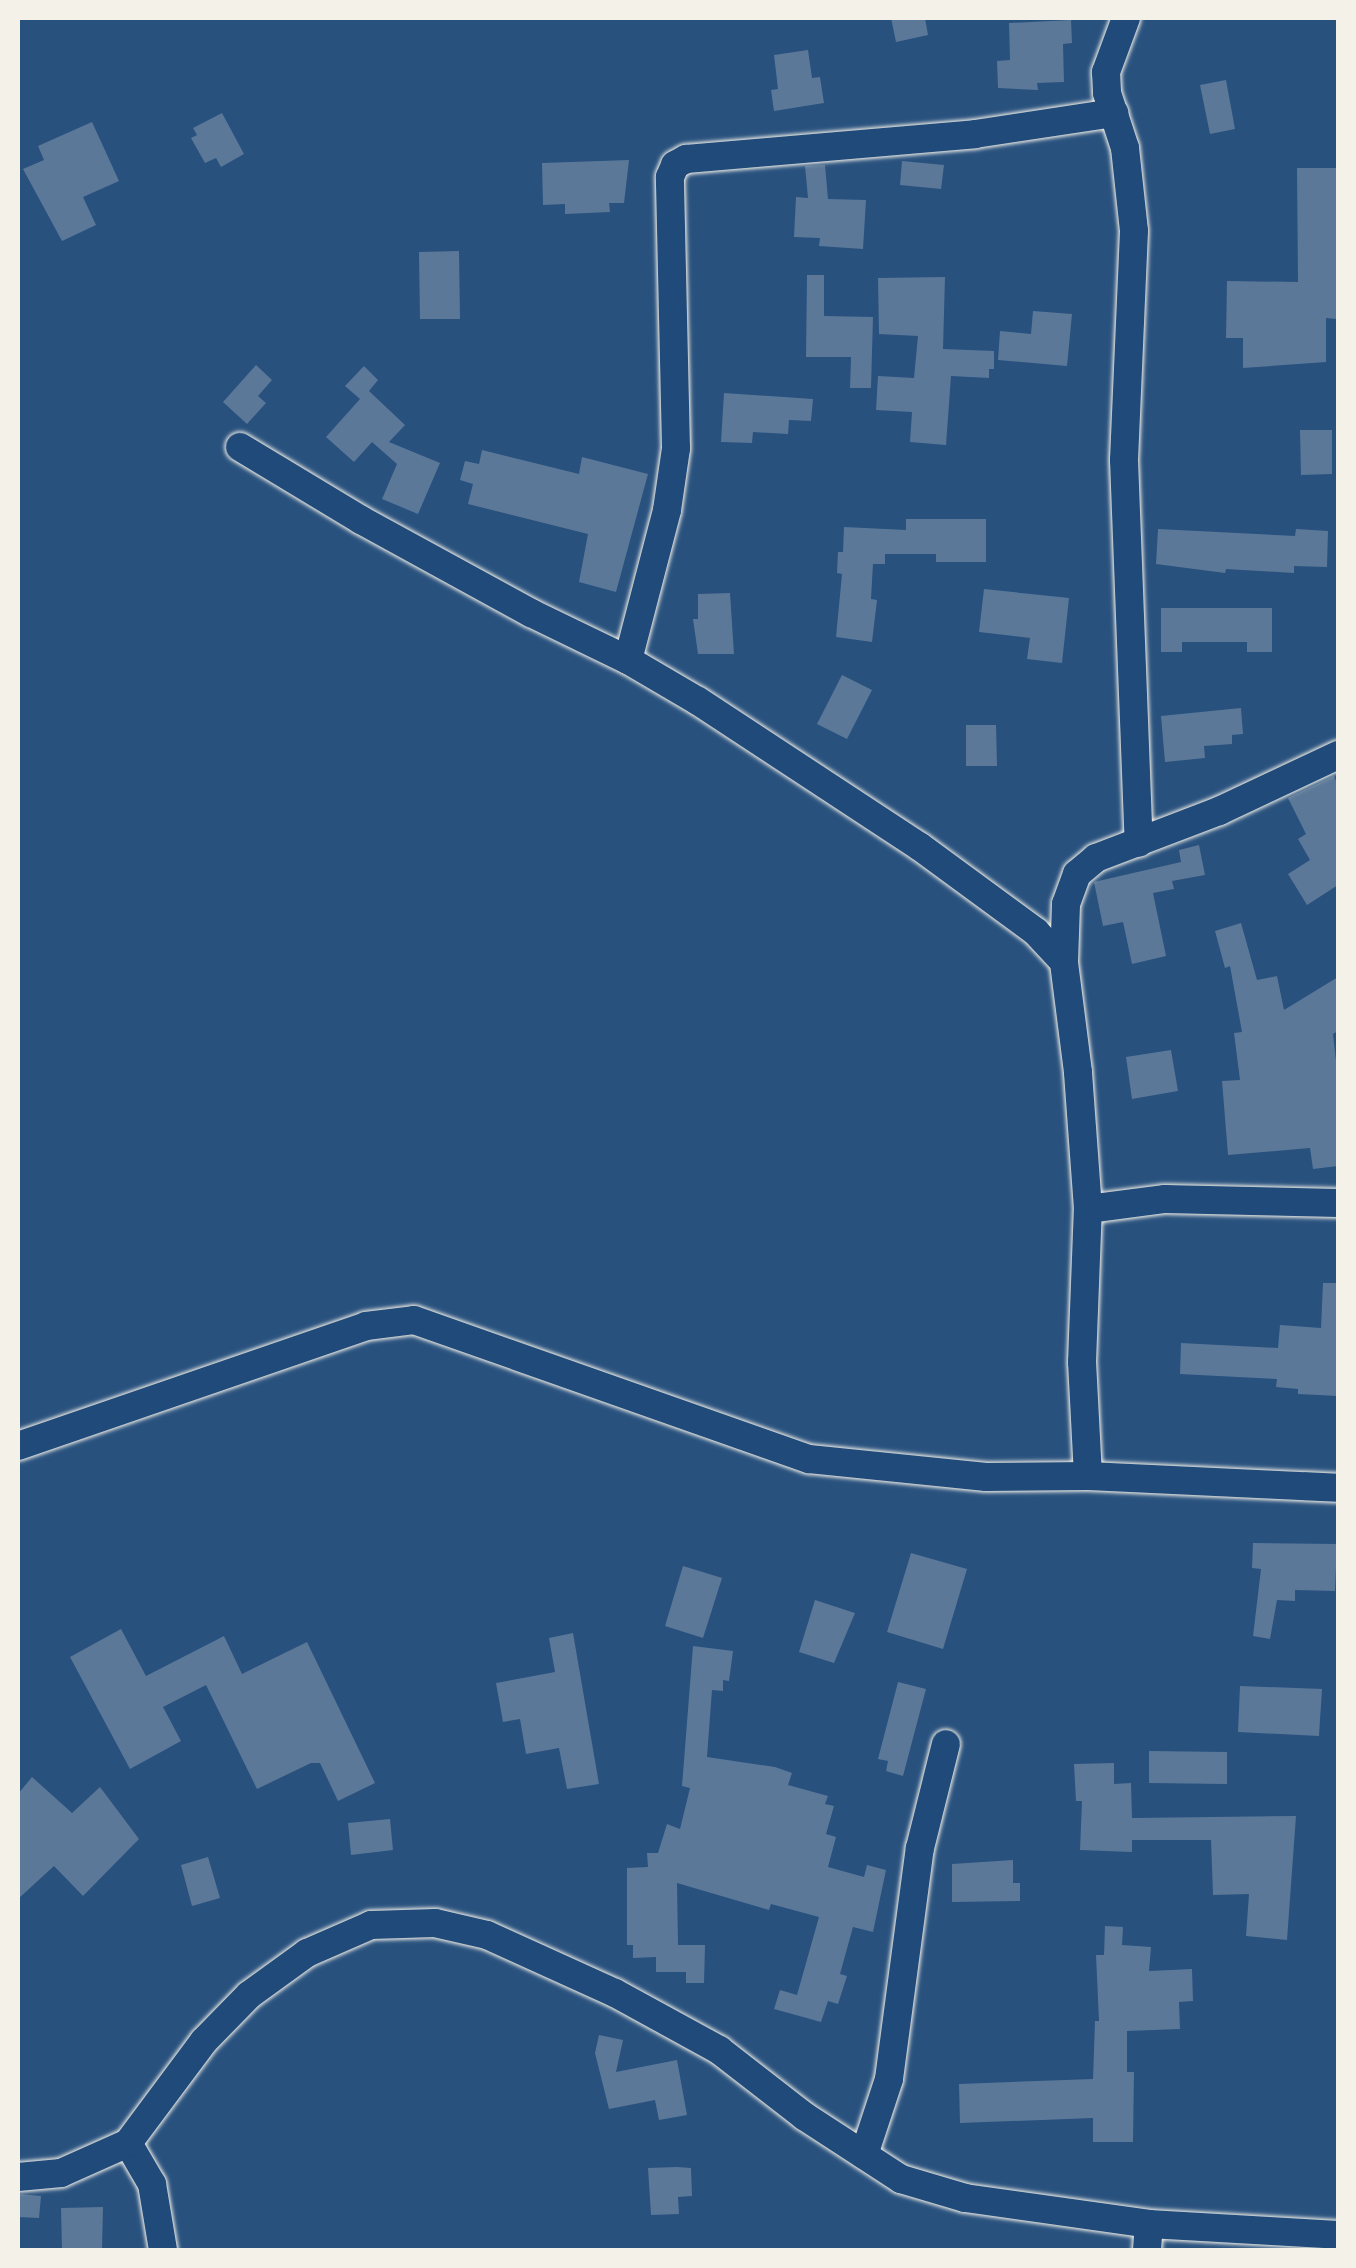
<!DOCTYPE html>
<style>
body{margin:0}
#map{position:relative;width:1356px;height:2268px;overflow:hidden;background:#28517e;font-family:"Patrick Hand",sans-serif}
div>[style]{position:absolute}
.building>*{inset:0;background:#5b7899}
.roads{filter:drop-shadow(0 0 2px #f4f1e8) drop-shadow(0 0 2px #f4f1e8)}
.street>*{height:28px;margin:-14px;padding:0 14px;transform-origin:14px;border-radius:14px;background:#1f4a7a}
span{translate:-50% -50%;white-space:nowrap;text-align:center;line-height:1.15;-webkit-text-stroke:9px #1f4a7a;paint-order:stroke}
.frame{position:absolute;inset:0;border:20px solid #f4f1e8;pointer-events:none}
</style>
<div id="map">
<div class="building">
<div style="clip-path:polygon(891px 18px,925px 18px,928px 35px,896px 42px)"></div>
<div style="clip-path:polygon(1071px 20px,1072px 43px,1063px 44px,1064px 82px,1037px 83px,1038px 90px,998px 88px,997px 61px,1010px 60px,1009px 23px)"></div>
<div style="clip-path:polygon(808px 50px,812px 78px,820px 77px,824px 103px,774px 111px,771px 90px,778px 89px,774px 55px)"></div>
<div style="clip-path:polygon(1226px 80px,1235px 129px,1210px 134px,1200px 85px)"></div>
<div style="clip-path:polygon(222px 113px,244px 154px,221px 167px,216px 158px,205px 163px,191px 138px,197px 135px,193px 128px)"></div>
<div style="clip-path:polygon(92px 122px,119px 181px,83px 197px,96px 225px,62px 241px,23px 169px,44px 160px,38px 146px)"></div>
<div style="clip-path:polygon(629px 160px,624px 203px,609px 203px,610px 212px,565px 214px,565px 204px,543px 205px,542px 163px)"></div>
<div style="clip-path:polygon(902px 161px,944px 165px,941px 189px,900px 185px)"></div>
<div style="clip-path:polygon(825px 165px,828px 199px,866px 200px,863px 249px,819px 246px,820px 238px,794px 237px,796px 197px,808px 198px,805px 166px)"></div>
<div style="clip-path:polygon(1297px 168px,1338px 168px,1336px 319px,1326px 318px,1326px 362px,1243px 368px,1243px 338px,1226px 338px,1227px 281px,1298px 282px)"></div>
<div style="clip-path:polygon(459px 251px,460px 319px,420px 319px,419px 252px)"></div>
<div style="clip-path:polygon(807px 275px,824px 275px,824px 316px,873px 317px,871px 388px,850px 388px,851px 357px,806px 357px)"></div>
<div style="clip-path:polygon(945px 277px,943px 349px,994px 351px,994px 369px,989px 369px,989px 378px,951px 376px,946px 445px,910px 442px,912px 412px,876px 410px,878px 376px,914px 378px,918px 336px,879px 334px,878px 278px)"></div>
<div style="clip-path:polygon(1033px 311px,1072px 314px,1067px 366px,998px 360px,1000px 331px,1031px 334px)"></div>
<div style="clip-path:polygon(256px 365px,272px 380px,258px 396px,266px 403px,247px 424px,223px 402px)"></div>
<div style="clip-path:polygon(364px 366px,378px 380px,369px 391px,405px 425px,389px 442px,440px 463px,418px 514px,382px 499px,397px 464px,372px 442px,354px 462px,326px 437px,360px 399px,345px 386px)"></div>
<div style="clip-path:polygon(724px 393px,813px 399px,811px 421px,789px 420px,788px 434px,753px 432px,752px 443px,721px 442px)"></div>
<div style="clip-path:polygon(1300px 430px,1332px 430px,1332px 474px,1301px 475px)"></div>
<div style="clip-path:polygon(482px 450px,579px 474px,582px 457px,648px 474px,616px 592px,579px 582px,588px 534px,468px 504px,473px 484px,460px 480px,465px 461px,479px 464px)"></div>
<div style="clip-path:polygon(906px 519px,986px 519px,986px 562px,936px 562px,936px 554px,885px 554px,885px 564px,873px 564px,871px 599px,877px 600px,872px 642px,836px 637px,842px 574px,837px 573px,838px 552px,843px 552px,844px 527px,906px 530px)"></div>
<div style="clip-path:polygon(1158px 529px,1295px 536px,1296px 529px,1328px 531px,1327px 567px,1294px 566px,1294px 573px,1226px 569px,1225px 573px,1156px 564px)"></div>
<div style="clip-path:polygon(984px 589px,1069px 598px,1062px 663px,1027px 659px,1030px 638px,979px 632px)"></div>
<div style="clip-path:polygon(730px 593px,734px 654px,698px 654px,693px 619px,698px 619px,698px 594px)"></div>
<div style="clip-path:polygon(1161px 608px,1272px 608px,1272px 652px,1247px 652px,1247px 642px,1182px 642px,1182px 652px,1161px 652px)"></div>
<div style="clip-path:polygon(842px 675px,872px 690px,847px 739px,817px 724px)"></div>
<div style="clip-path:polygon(1241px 708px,1243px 734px,1232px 735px,1232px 744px,1204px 746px,1205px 758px,1165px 762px,1161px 716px)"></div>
<div style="clip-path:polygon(966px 725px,996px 725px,997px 766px,966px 766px)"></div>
<div style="clip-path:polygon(1334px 776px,1338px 786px,1338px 885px,1307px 905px,1288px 874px,1310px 860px,1298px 839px,1306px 834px,1288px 798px)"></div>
<div style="clip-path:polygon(1199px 845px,1205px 875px,1172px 881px,1174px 889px,1153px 893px,1166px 956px,1132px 964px,1123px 922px,1103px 926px,1094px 882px,1181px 862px,1179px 850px)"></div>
<div style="clip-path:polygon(1241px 923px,1257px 980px,1277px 976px,1284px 1010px,1338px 977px,1338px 1031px,1333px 1034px,1338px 1079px,1338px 1166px,1313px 1169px,1310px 1148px,1228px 1155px,1222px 1081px,1240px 1080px,1234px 1033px,1242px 1032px,1230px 966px,1225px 968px,1215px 931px)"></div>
<div style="clip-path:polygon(1171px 1050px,1178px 1091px,1132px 1099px,1126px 1057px)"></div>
<div style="clip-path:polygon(1323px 1283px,1338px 1283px,1338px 1396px,1298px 1394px,1298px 1389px,1276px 1387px,1277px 1379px,1180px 1374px,1181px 1343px,1278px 1348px,1280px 1325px,1321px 1328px)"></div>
<div style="clip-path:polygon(1253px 1543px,1337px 1544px,1335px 1591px,1295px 1590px,1295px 1601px,1277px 1600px,1270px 1639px,1253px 1636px,1261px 1569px,1252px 1568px)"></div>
<div style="clip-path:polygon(911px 1553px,967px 1569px,943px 1649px,887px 1632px)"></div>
<div style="clip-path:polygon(683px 1566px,722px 1578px,703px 1638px,665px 1626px)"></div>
<div style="clip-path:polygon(815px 1600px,855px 1613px,834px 1663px,799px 1652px)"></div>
<div style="clip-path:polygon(121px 1629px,146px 1676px,224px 1636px,242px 1674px,307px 1642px,375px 1783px,338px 1801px,320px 1763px,311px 1763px,257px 1789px,206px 1685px,163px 1707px,181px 1741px,130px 1769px,70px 1657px)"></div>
<div style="clip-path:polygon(573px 1633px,599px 1784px,567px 1789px,559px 1748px,526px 1754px,520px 1719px,503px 1722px,496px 1683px,555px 1672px,549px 1638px)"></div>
<div style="clip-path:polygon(693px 1646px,733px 1651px,729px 1681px,723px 1680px,723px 1691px,712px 1690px,707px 1757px,775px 1767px,792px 1773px,788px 1785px,828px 1796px,825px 1804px,834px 1806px,826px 1834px,836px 1837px,828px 1867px,864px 1877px,867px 1865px,886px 1870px,873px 1932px,853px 1927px,840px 1974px,847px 1976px,838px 2004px,828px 2001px,821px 2022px,774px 2009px,780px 1990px,797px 1995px,819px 1917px,771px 1904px,769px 1910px,677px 1883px,678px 1945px,705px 1945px,704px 1983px,686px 1983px,686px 1972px,656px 1972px,656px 1957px,633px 1958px,633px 1945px,627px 1945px,627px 1868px,648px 1867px,647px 1853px,658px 1853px,667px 1824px,680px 1829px,690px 1788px,682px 1786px)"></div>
<div style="clip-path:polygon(898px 1682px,926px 1689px,903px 1776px,886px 1771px,888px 1761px,878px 1759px)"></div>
<div style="clip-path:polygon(1240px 1686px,1322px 1689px,1319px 1736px,1238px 1732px)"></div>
<div style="clip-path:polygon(1149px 1751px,1227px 1752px,1227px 1784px,1149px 1783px)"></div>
<div style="clip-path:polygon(1114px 1763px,1114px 1784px,1131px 1783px,1132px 1818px,1296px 1816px,1287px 1940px,1246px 1936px,1249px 1894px,1213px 1895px,1211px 1840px,1132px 1840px,1132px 1852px,1080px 1850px,1082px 1801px,1076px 1801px,1074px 1764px)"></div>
<div style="clip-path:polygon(32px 1777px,72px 1813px,100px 1787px,139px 1839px,83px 1896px,54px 1866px,18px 1899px,18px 1794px)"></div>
<div style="clip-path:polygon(390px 1819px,393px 1850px,351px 1855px,348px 1823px)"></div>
<div style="clip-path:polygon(208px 1857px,220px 1898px,192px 1906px,181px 1865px)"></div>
<div style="clip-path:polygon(1013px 1860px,1013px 1883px,1020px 1883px,1020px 1901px,952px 1902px,952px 1864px)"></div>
<div style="clip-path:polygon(1105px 1926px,1123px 1927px,1122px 1945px,1151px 1947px,1149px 1971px,1192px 1969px,1193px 2001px,1179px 2002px,1180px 2029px,1127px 2031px,1127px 2072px,1134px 2072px,1133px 2142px,1093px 2142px,1093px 2118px,960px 2123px,959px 2084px,1093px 2079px,1095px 2021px,1099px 2021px,1096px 1955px,1104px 1955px)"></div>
<div style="clip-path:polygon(599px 2035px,623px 2040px,616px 2072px,677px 2060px,687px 2115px,659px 2120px,655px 2100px,609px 2109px,595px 2053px)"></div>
<div style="clip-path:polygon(677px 2167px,691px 2168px,692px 2196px,678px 2197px,679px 2214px,651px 2215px,648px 2168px)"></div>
<div style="clip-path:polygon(18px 2194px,41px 2196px,39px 2218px,18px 2217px)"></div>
<div style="clip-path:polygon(103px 2207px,102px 2250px,62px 2250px,61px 2208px)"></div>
</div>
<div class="roads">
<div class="street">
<div style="left:1126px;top:18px;width:58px;rotate:110.3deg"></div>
<div style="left:1106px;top:72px;width:21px;rotate:87deg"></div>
<div style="left:1107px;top:93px;width:58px;rotate:71.9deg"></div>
<div style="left:1125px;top:148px;width:83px;rotate:83.8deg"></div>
<div style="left:1134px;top:231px;width:229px;rotate:92.5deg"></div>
<div style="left:1124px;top:460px;width:383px;rotate:87.8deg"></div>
<div style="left:240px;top:447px;width:141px;rotate:31.1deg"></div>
<div style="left:361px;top:520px;width:194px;rotate:28.7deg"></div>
<div style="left:531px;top:613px;width:108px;rotate:25.9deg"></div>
<div style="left:628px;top:660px;width:81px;rotate:30.4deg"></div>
<div style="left:698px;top:701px;width:264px;rotate:33.3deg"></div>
<div style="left:919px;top:846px;width:145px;rotate:36.3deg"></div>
<div style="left:1036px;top:932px;width:41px;rotate:47deg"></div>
<div style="left:628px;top:660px;width:155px;rotate:-75.4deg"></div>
<div style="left:667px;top:510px;width:63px;rotate:-81.7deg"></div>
<div style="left:676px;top:448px;width:271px;rotate:-91.3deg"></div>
<div style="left:670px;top:177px;width:13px;rotate:-67deg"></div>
<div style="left:675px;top:165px;width:13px;rotate:-29deg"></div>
<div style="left:686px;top:159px;width:290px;rotate:-4.9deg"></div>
<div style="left:975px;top:134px;width:141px;rotate:-8.6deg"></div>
<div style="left:1088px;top:1209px;width:137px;rotate:-94.2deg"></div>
<div style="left:1078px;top:1072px;width:111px;rotate:-97.3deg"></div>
<div style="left:1064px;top:962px;width:58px;rotate:-88deg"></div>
<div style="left:1066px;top:904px;width:32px;rotate:-70deg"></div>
<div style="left:1077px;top:874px;width:25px;rotate:-40deg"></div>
<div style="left:1096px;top:858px;width:132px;rotate:-20.9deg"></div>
<div style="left:1219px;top:811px;width:132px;rotate:-25.2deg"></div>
<div style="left:18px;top:1446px;width:368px;rotate:-19deg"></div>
<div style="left:366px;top:1326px;width:48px;rotate:-7.1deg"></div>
<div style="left:414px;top:1320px;width:419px;rotate:19.4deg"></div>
<div style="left:809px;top:1459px;width:178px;rotate:5.8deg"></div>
<div style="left:986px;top:1477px;width:102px;rotate:-0.6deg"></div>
<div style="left:1088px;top:1476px;width:250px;rotate:2.7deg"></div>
<div style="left:1088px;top:1476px;width:114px;rotate:-93deg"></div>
<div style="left:1082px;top:1362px;width:153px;rotate:-87.8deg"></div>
<div style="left:1088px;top:1209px;width:78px;rotate:-7.4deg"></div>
<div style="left:1165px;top:1199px;width:173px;rotate:1.3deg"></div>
<div style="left:128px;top:2143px;width:48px;rotate:59.7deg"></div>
<div style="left:152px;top:2184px;width:67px;rotate:80.5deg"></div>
<div style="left:864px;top:2155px;width:80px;rotate:-71.8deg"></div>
<div style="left:889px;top:2079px;width:233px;rotate:-82.4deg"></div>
<div style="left:920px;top:1848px;width:107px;rotate:-76deg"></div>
<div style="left:18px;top:2177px;width:43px;rotate:-5.3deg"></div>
<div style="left:61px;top:2173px;width:73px;rotate:-24.1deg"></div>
<div style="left:128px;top:2143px;width:127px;rotate:-53.3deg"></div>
<div style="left:204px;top:2041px;width:64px;rotate:-45.6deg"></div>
<div style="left:249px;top:1995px;width:72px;rotate:-35.9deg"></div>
<div style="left:307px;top:1953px;width:70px;rotate:-23.6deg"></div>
<div style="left:371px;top:1925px;width:64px;rotate:-1.8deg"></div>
<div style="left:435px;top:1923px;width:53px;rotate:13deg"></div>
<div style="left:487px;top:1935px;width:141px;rotate:24.4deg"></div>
<div style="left:615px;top:1993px;width:119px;rotate:28.7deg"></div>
<div style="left:719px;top:2050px;width:108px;rotate:37.8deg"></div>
<div style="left:804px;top:2116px;width:116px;rotate:33deg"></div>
<div style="left:901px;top:2179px;width:67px;rotate:16.5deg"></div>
<div style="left:965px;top:2198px;width:186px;rotate:8deg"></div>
<div style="left:1149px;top:2224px;width:189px;rotate:3.3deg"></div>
<div style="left:1147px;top:2250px;width:26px;rotate:-86deg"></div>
</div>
</div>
<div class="frame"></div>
</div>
